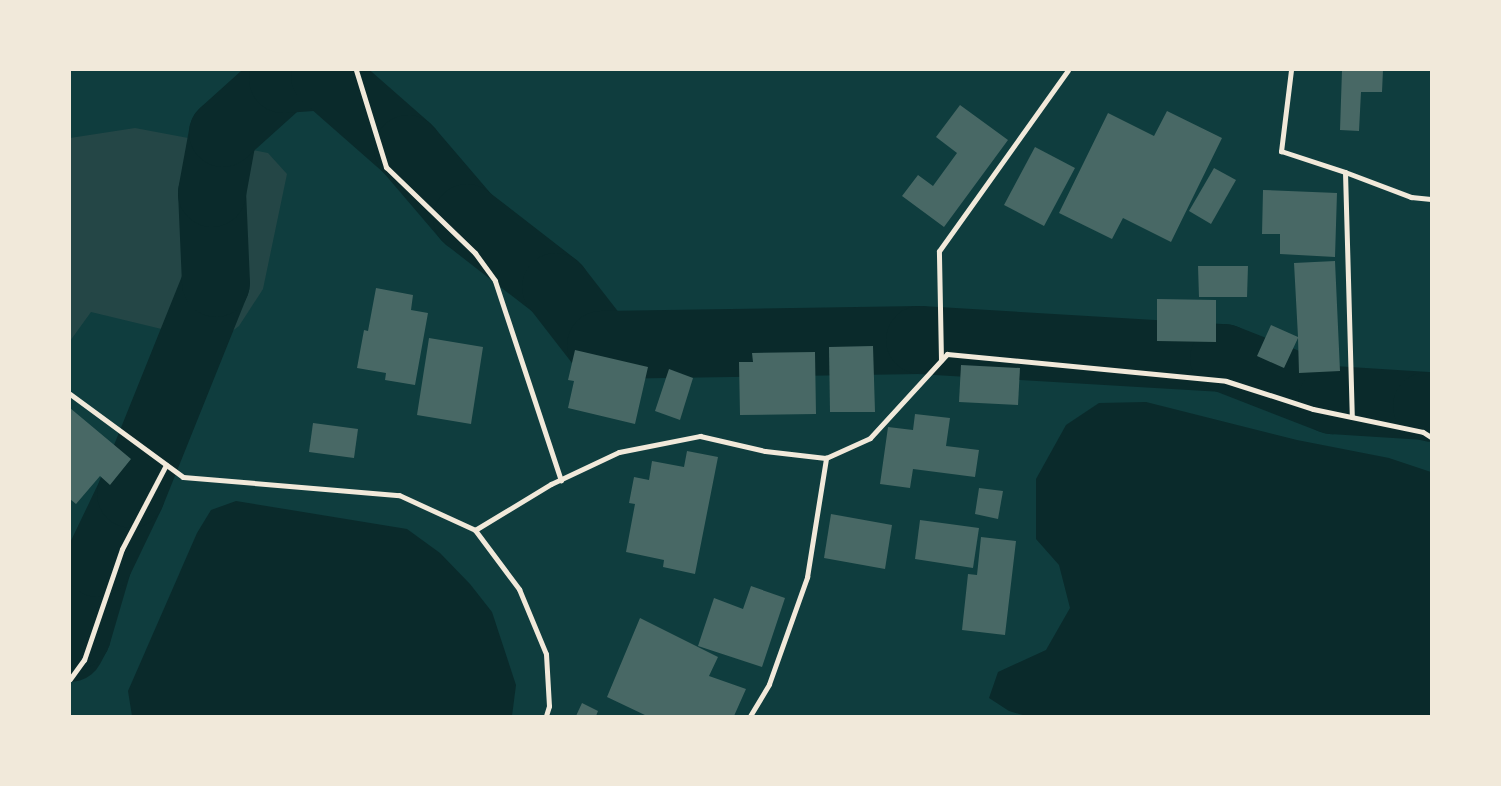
<!DOCTYPE html>
<style>
body{margin:0}
#map{position:relative;width:1501px;height:786px;overflow:hidden;background:#0f3d3e;font-family:"Nunito Sans",sans-serif}
div>[style]{position:absolute}
.green>*{inset:0;background:#244646}
.water>*{inset:0;background:#0a2a2b}
.river>*{height:68px;margin:-34px;padding:0 34px;transform-origin:34px;border-radius:34px;background:#0a2a2b}
.building>*{inset:0;background:#486865}
.minor>*{height:5px;margin:-2.5px;padding:0 2.5px;transform-origin:2.5px;border-radius:2.5px;background:#f1e9da}
span{translate:-50% -50%;white-space:nowrap;text-align:center;line-height:1.15;-webkit-text-stroke:4px #f1e9da;paint-order:stroke}
.frame{position:absolute;inset:0;border:71px solid #f1e9da;pointer-events:none}
</style>
<div id="map">
<div class="green">
<div style="clip-path:polygon(135px 128px,268px 153px,287px 174px,263px 289px,239px 326px,210px 348px,174px 332px,91px 312px,70px 341px,70px 138px)"></div>
</div>
<div class="water">
<div style="clip-path:polygon(1146px 402px,1297px 440px,1389px 458px,1431px 472px,1431px 716px,1026px 716px,1009px 711px,989px 698px,998px 672px,1046px 650px,1070px 608px,1059px 565px,1036px 539px,1036px 479px,1066px 425px,1099px 403px)"></div>
<div style="clip-path:polygon(236px 501px,407px 529px,440px 553px,470px 584px,492px 612px,516px 685px,512px 716px,132px 716px,128px 691px,197px 533px,211px 510px)"></div>
</div>
<div class="river">
<div style="left:70px;top:648px;width:15px;rotate:-62deg"></div>
<div style="left:77px;top:635px;width:75px;rotate:-73.7deg"></div>
<div style="left:98px;top:563px;width:76px;rotate:-64.4deg"></div>
<div style="left:131px;top:494px;width:227px;rotate:-68.1deg"></div>
<div style="left:216px;top:283px;width:90px;rotate:-92.5deg"></div>
<div style="left:212px;top:193px;width:61px;rotate:-79.6deg"></div>
<div style="left:223px;top:133px;width:81px;rotate:-42deg"></div>
<div style="left:283px;top:79px;width:42px;rotate:-4.1deg"></div>
<div style="left:325px;top:76px;width:111px;rotate:41.3deg"></div>
<div style="left:408px;top:149px;width:91px;rotate:49.5deg"></div>
<div style="left:467px;top:218px;width:113px;rotate:37.8deg"></div>
<div style="left:556px;top:287px;width:73px;rotate:52.2deg"></div>
<div style="left:601px;top:345px;width:319px;rotate:-0.9deg"></div>
<div style="left:920px;top:340px;width:305px;rotate:3.4deg"></div>
<div style="left:1224px;top:358px;width:116px;rotate:21.3deg"></div>
<div style="left:1332px;top:400px;width:95px;rotate:3.6deg"></div>
<div style="left:1427px;top:406px;width:4px;rotate:27deg"></div>
</div>
<div class="building">
<div style="clip-path:polygon(1342px 70px,1383px 70px,1382px 92px,1361px 92px,1359px 131px,1340px 130px)"></div>
<div style="clip-path:polygon(960px 105px,1008px 140px,944px 227px,902px 196px,918px 175px,933px 186px,957px 153px,936px 137px)"></div>
<div style="clip-path:polygon(1167px 111px,1222px 138px,1171px 242px,1123px 218px,1112px 239px,1059px 213px,1108px 113px,1154px 136px)"></div>
<div style="clip-path:polygon(1035px 147px,1075px 168px,1044px 226px,1004px 205px)"></div>
<div style="clip-path:polygon(1214px 168px,1236px 180px,1211px 224px,1189px 211px)"></div>
<div style="clip-path:polygon(1263px 190px,1337px 193px,1335px 257px,1280px 254px,1280px 234px,1262px 234px)"></div>
<div style="clip-path:polygon(1335px 261px,1340px 371px,1299px 373px,1298px 338px,1284px 368px,1257px 356px,1271px 325px,1298px 337px,1294px 263px)"></div>
<div style="clip-path:polygon(1198px 266px,1248px 266px,1247px 297px,1199px 297px)"></div>
<div style="clip-path:polygon(376px 288px,413px 295px,411px 310px,428px 313px,415px 385px,385px 380px,386px 373px,357px 368px,364px 330px,368px 331px)"></div>
<div style="clip-path:polygon(1157px 299px,1216px 300px,1216px 342px,1157px 341px)"></div>
<div style="clip-path:polygon(429px 338px,483px 347px,471px 424px,417px 415px)"></div>
<div style="clip-path:polygon(873px 346px,875px 412px,830px 412px,829px 347px)"></div>
<div style="clip-path:polygon(575px 350px,648px 367px,635px 424px,568px 408px,574px 381px,568px 380px)"></div>
<div style="clip-path:polygon(815px 352px,816px 414px,740px 415px,739px 362px,753px 362px,752px 353px)"></div>
<div style="clip-path:polygon(961px 365px,1020px 368px,1018px 405px,959px 402px)"></div>
<div style="clip-path:polygon(669px 369px,693px 378px,680px 420px,655px 411px)"></div>
<div style="clip-path:polygon(70px 408px,131px 459px,110px 485px,100px 476px,76px 504px,70px 499px)"></div>
<div style="clip-path:polygon(915px 414px,950px 418px,946px 446px,979px 450px,975px 477px,913px 469px,910px 488px,880px 484px,888px 427px,913px 430px)"></div>
<div style="clip-path:polygon(313px 423px,358px 429px,354px 458px,309px 452px)"></div>
<div style="clip-path:polygon(687px 451px,718px 457px,695px 574px,663px 567px,664px 560px,626px 552px,635px 504px,629px 503px,634px 477px,649px 480px,652px 461px,684px 467px)"></div>
<div style="clip-path:polygon(979px 488px,1003px 491px,998px 519px,975px 514px)"></div>
<div style="clip-path:polygon(831px 514px,892px 525px,885px 569px,824px 558px)"></div>
<div style="clip-path:polygon(920px 520px,979px 528px,973px 568px,915px 559px)"></div>
<div style="clip-path:polygon(981px 537px,1016px 541px,1005px 635px,962px 630px,968px 574px,977px 575px)"></div>
<div style="clip-path:polygon(751px 586px,785px 598px,762px 667px,698px 646px,714px 598px,743px 609px)"></div>
<div style="clip-path:polygon(640px 618px,718px 657px,709px 676px,746px 689px,734px 716px,647px 716px,607px 697px)"></div>
<div style="clip-path:polygon(582px 703px,598px 711px,596px 716px,576px 716px)"></div>
</div>
<div class="minor">
<div style="left:356px;top:70px;width:102px;rotate:72.8deg"></div>
<div style="left:386px;top:167px;width:124px;rotate:44deg"></div>
<div style="left:475px;top:253px;width:34px;rotate:54deg"></div>
<div style="left:495px;top:281px;width:210px;rotate:71.7deg"></div>
<div style="left:1291px;top:70px;width:82px;rotate:97deg"></div>
<div style="left:1281px;top:151px;width:67px;rotate:18.2deg"></div>
<div style="left:1345px;top:172px;width:245px;rotate:88.4deg"></div>
<div style="left:1345px;top:172px;width:71px;rotate:20.7deg"></div>
<div style="left:1411px;top:197px;width:20px;rotate:6deg"></div>
<div style="left:941px;top:360px;width:109px;rotate:-91.1deg"></div>
<div style="left:939px;top:251px;width:222px;rotate:-54.5deg"></div>
<div style="left:70px;top:394px;width:140px;rotate:36.3deg"></div>
<div style="left:183px;top:477px;width:217px;rotate:4.8deg"></div>
<div style="left:399px;top:495px;width:84px;rotate:24.7deg"></div>
<div style="left:475px;top:530px;width:74px;rotate:53.3deg"></div>
<div style="left:519px;top:589px;width:70px;rotate:67.4deg"></div>
<div style="left:546px;top:654px;width:52px;rotate:86.7deg"></div>
<div style="left:549px;top:706px;width:10px;rotate:107deg"></div>
<div style="left:475px;top:530px;width:89px;rotate:-31.2deg"></div>
<div style="left:551px;top:484px;width:75px;rotate:-25.2deg"></div>
<div style="left:619px;top:452px;width:83px;rotate:-11.2deg"></div>
<div style="left:700px;top:436px;width:67px;rotate:13deg"></div>
<div style="left:765px;top:451px;width:61px;rotate:6.5deg"></div>
<div style="left:826px;top:458px;width:48px;rotate:-24.4deg"></div>
<div style="left:870px;top:438px;width:114px;rotate:-47.5deg"></div>
<div style="left:947px;top:354px;width:280px;rotate:5.5deg"></div>
<div style="left:1226px;top:381px;width:91px;rotate:17.8deg"></div>
<div style="left:1313px;top:409px;width:112px;rotate:11.8deg"></div>
<div style="left:1423px;top:432px;width:9px;rotate:32deg"></div>
<div style="left:70px;top:679px;width:24px;rotate:-54deg"></div>
<div style="left:84px;top:660px;width:117px;rotate:-71.1deg"></div>
<div style="left:122px;top:549px;width:95px;rotate:-62.4deg"></div>
<div style="left:750px;top:716px;width:37px;rotate:-59deg"></div>
<div style="left:769px;top:684px;width:114px;rotate:-70.4deg"></div>
<div style="left:807px;top:577px;width:121px;rotate:-80.9deg"></div>
</div>
<div class="frame"></div>
</div>
